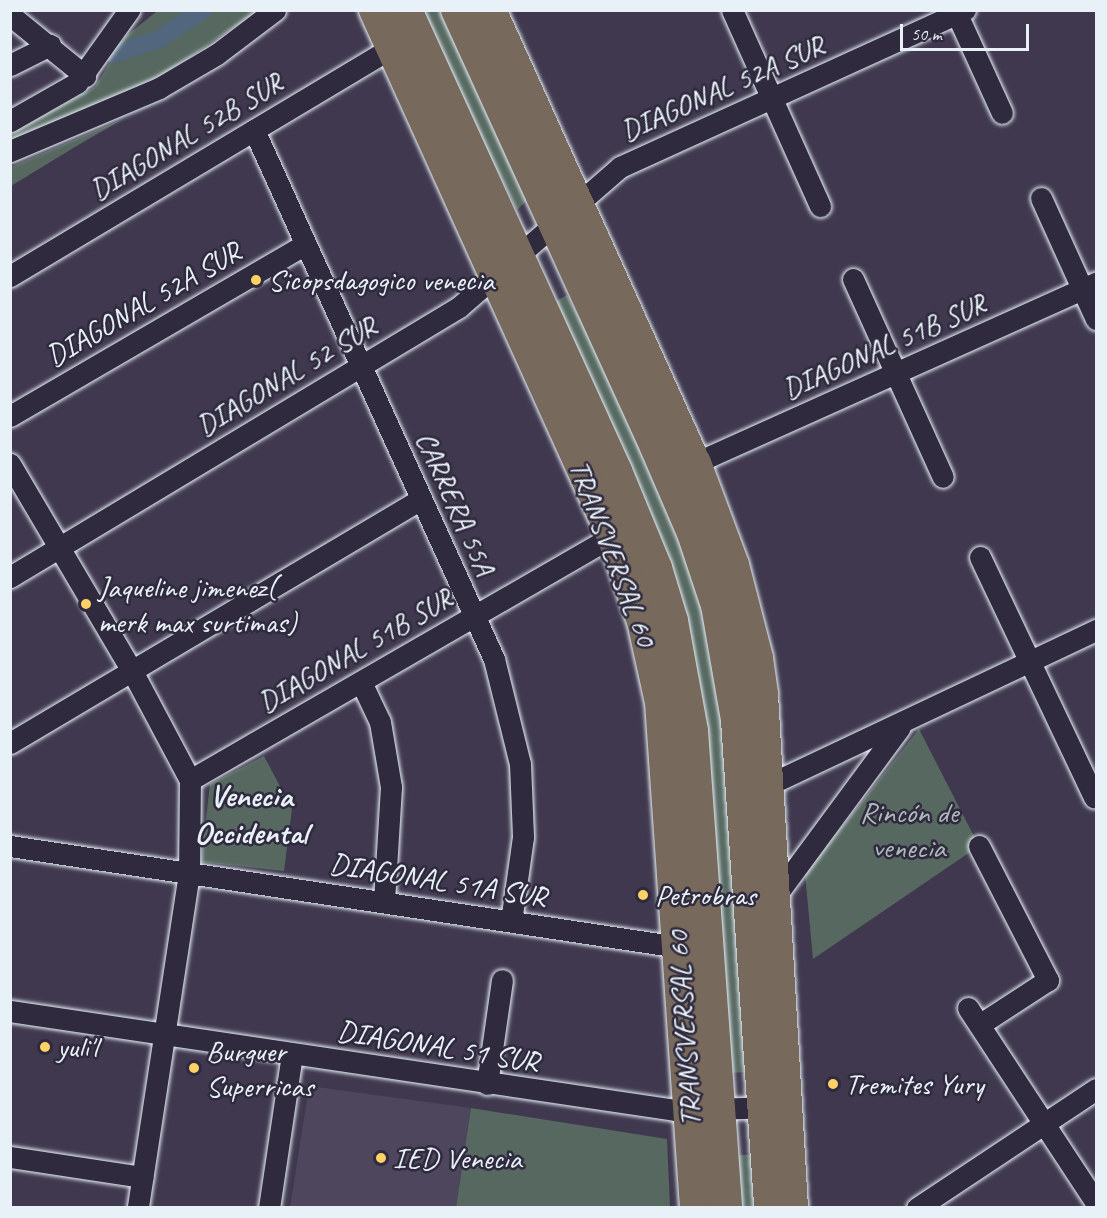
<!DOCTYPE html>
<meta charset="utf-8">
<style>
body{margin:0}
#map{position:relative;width:1107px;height:1218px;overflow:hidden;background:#3f384e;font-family:Caveat,sans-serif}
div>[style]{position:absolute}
.built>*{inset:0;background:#4d465d}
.green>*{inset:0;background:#566860}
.canal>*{height:18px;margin:-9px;padding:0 9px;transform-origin:9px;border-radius:9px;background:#52677d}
.roads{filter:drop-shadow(0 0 2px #e8f1f8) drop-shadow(0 0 2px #e8f1f8)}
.minor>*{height:21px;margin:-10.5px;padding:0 10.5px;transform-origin:10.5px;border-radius:10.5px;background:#2f2a3d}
.highway>*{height:32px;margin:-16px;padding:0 16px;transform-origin:16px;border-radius:16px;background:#77695c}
.dots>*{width:16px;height:16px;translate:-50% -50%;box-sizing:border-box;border:3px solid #2f2a3d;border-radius:50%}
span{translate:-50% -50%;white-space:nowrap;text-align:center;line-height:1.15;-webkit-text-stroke:5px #2f2a3d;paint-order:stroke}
.street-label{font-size:30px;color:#e8f1f8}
.poi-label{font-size:30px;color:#e8f1f8}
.left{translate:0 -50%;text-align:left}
.park-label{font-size:30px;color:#aebabb}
.neighbourhood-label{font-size:32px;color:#e8f1f8;font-weight:700}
.frame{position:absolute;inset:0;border:12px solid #e8f1f8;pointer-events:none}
.scale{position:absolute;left:900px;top:24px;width:129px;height:27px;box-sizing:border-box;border:3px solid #e8f1f8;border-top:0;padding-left:8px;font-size:18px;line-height:21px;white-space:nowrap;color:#e8f1f8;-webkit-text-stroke:4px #2f2a3d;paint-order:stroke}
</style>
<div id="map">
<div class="built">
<div style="clip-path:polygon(309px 1086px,471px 1108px,456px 1207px,290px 1208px)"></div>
</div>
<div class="green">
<div style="clip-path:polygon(157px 11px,258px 11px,166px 73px,11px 143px,11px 134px,95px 87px,125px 37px)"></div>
<div style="clip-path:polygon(418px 11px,446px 11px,531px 196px,517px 210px)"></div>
<div style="clip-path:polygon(123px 119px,75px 147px,11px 186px,11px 167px)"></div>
<div style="clip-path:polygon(567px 295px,627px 407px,678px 519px,719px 652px,750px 1072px,726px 1073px,710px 815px,551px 304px)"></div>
<div style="clip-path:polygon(919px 729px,979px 846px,813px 959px,805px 874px)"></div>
<div style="clip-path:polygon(264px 756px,292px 809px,284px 871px,201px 862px,210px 784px)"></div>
<div style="clip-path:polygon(471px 1108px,667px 1139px,670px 1207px,456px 1207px)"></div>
<div style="clip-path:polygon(757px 1154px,760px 1207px,734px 1207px,730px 1156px)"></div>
</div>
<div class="canal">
<div style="left:114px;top:54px;width:47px;rotate:-18.4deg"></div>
<div style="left:159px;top:39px;width:53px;rotate:-33.4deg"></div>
</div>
<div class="roads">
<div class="minor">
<div style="left:732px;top:10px;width:215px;rotate:65.8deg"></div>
<div style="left:955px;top:10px;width:113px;rotate:65.5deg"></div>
<div style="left:10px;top:15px;width:97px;rotate:39.1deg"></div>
<div style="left:10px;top:65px;width:45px;rotate:-26.6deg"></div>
<div style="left:10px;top:121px;width:77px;rotate:-29.6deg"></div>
<div style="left:77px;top:83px;width:90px;rotate:-54.5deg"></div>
<div style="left:254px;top:130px;width:581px;rotate:65.6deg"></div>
<div style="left:494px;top:659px;width:108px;rotate:76.1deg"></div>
<div style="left:520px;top:764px;width:73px;rotate:87.6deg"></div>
<div style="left:523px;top:837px;width:85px;rotate:98.1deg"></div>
<div style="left:10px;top:151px;width:162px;rotate:-22.9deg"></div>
<div style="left:159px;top:88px;width:67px;rotate:-30.4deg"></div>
<div style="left:217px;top:54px;width:73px;rotate:-37.2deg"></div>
<div style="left:1041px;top:198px;width:133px;rotate:65.6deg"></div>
<div style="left:10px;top:276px;width:445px;rotate:-30.9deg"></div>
<div style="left:853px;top:279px;width:217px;rotate:65.6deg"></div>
<div style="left:10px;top:416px;width:342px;rotate:-30.2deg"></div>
<div style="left:695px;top:463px;width:440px;rotate:-24.2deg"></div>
<div style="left:10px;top:464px;width:240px;rotate:59.5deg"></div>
<div style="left:132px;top:671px;width:123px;rotate:62deg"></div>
<div style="left:190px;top:780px;width:93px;rotate:90.6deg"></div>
<div style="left:189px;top:873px;width:339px;rotate:98.7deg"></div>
<div style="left:980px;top:557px;width:266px;rotate:64.6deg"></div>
<div style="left:10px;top:577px;width:524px;rotate:-31.02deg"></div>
<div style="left:459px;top:307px;width:213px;rotate:-41deg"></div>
<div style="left:620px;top:167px;width:379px;rotate:-24.5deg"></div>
<div style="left:361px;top:682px;width:44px;rotate:64.6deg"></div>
<div style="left:380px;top:722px;width:66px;rotate:80.4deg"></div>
<div style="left:391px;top:787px;width:115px;rotate:93.5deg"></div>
<div style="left:10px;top:743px;width:478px;rotate:-30.7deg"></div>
<div style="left:190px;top:780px;width:488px;rotate:-30deg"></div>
<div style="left:768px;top:785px;width:363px;rotate:-25.3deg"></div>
<div style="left:10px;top:846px;width:677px;rotate:8.59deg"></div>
<div style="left:979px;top:846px;width:151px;rotate:62.8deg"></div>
<div style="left:1048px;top:980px;width:82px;rotate:146.9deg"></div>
<div style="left:774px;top:898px;width:212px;rotate:-53.6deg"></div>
<div style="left:968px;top:1008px;width:233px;rotate:56.7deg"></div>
<div style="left:10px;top:1011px;width:672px;rotate:8.47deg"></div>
<div style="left:675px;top:1110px;width:102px;rotate:-1.7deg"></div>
<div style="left:487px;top:1084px;width:105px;rotate:-81.8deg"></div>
<div style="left:10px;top:1157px;width:134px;rotate:8.6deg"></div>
<div style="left:269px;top:1208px;width:156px;rotate:-81.5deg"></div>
<div style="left:917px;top:1208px;width:215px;rotate:-33.6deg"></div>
</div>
<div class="highway">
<div style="left:375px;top:10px;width:577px;rotate:65.65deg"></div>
<div style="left:613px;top:536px;width:90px;rotate:70.6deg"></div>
<div style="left:643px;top:621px;width:83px;rotate:77.5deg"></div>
<div style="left:661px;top:702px;width:507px;rotate:86.04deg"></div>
<div style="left:406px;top:10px;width:507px;rotate:65.51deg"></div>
<div style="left:616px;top:471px;width:105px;rotate:67.6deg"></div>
<div style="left:656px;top:568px;width:55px;rotate:73.2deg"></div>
<div style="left:672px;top:621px;width:112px;rotate:79.7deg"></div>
<div style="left:692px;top:731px;width:478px;rotate:85.9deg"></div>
<div style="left:457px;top:10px;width:480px;rotate:65.5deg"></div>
<div style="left:656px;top:447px;width:94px;rotate:66.7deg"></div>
<div style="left:693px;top:533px;width:76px;rotate:71.6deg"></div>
<div style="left:717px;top:605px;width:117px;rotate:80.1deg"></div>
<div style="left:737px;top:720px;width:489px;rotate:86.1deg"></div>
<div style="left:490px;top:10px;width:497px;rotate:65.7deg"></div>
<div style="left:695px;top:463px;width:109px;rotate:69.6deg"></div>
<div style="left:733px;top:565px;width:96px;rotate:75.5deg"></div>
<div style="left:757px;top:658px;width:37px;rotate:82deg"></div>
<div style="left:762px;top:695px;width:514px;rotate:86.65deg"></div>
</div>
</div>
<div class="dots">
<div style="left:256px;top:280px;background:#ffd166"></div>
<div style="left:86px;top:604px;background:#ffd166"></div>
<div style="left:643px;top:895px;background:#ffd166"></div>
<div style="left:45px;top:1047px;background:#ffd166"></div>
<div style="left:194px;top:1068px;background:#ffd166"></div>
<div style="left:833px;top:1084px;background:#ffd166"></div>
<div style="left:381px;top:1158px;background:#ffd166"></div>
</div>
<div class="street-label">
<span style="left:722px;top:88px;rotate:-24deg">DIAGONAL 52A SUR</span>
<span style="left:186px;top:136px;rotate:-31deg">DIAGONAL 52B SUR</span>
<span style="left:143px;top:304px;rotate:-30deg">DIAGONAL 52A SUR</span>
<span style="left:884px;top:346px;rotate:-24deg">DIAGONAL 51B SUR</span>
<span style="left:286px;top:376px;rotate:-31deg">DIAGONAL 52 SUR</span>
<span style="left:456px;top:503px;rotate:66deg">CARRERA 55A</span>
<span style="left:613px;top:553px;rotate:69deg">TRANSVERSAL 60</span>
<span style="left:355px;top:650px;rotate:-30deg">DIAGONAL 51B SUR</span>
<span style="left:438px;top:880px;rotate:9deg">DIAGONAL 51A SUR</span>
<span style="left:684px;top:1029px;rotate:-94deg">TRANSVERSAL 60</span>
<span style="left:438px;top:1046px;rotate:9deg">DIAGONAL 51 SUR</span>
</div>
<div class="poi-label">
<span class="left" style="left:268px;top:280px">Sicopsdagogico venecia</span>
<span class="left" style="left:98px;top:604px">Jaqueline jimenez(<br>merk max surtimas)</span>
<span class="left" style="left:655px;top:895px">Petrobras</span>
<span class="left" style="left:57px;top:1047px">yuli'l</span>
<span class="left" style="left:206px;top:1068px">Burguer<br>Superricas</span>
<span class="left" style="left:845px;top:1084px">Tremites Yury</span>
<span class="left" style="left:393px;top:1158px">IED Venecia</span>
</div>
<div class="park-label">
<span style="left:909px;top:829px">Rincón de<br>venecia</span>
</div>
<div class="neighbourhood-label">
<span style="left:251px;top:815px">Venecia<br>Occidental</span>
</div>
<div class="frame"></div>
<div class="scale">50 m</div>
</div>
